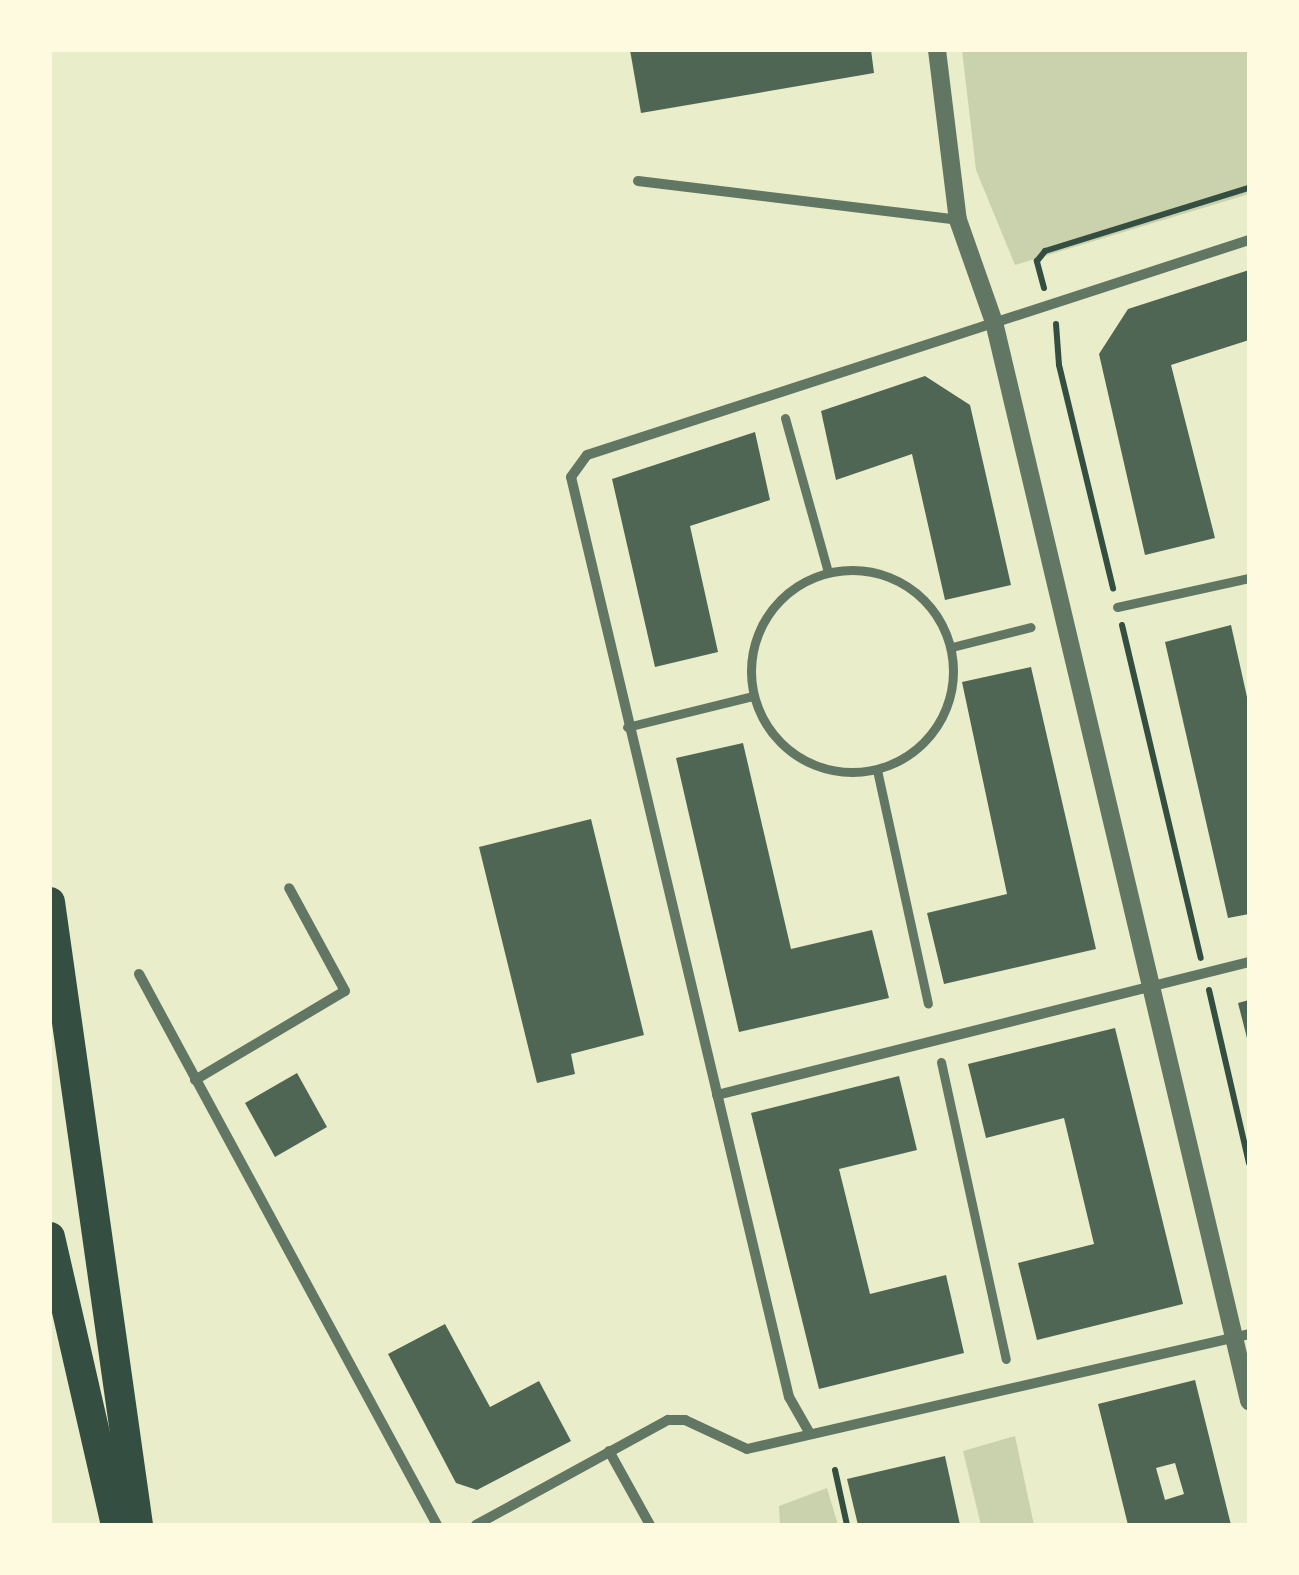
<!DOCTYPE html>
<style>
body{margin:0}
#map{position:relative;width:1299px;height:1575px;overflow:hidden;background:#e9edc9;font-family:Ubuntu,sans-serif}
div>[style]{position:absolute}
.green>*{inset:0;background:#cad2ad}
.building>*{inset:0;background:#4f6655}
.path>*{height:6px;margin:-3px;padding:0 3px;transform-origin:3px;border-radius:3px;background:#344e41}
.pedestrian>*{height:9px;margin:-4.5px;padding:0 4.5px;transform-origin:4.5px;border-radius:4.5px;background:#617663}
.pedestrian>.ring{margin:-4.5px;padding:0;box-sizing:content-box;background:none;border:9px solid #617663;border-radius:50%}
.minor>*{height:10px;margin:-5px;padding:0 5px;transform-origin:5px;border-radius:5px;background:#617663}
.tertiary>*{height:18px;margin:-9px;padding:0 9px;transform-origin:9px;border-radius:9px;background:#617663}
.motorway>*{height:30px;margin:-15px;padding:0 15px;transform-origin:15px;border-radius:15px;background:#344e41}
span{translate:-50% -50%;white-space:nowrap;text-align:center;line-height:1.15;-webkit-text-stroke:9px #fefae0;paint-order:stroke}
.frame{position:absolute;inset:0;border:52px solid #fefae0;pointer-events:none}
</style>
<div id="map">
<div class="green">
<div style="clip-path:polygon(962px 50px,1249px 50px,1249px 194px,1015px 265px,976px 170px)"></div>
<div style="clip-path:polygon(1015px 1436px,1034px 1525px,981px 1525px,963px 1451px)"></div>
<div style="clip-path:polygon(827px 1488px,838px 1525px,780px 1525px,779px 1506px)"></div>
</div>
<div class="building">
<div style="clip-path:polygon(630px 50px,871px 50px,874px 73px,641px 113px)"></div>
<div style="clip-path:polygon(1249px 270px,1249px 340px,1171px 365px,1215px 538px,1145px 555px,1099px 354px,1128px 309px)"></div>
<div style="clip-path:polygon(925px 376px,970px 405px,1011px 585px,945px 600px,912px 454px,836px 480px,821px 411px)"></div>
<div style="clip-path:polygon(755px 432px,770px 500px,690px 526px,718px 652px,655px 667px,612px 479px)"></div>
<div style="clip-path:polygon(1231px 625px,1249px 706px,1249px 914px,1228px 918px,1165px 642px)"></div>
<div style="clip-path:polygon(1031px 667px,1096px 949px,944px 984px,927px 913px,1007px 894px,962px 682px)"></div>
<div style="clip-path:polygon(743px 743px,791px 949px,872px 930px,889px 998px,739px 1032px,676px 758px)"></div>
<div style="clip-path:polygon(591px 819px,644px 1035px,571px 1054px,575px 1074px,537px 1083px,479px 847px)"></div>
<div style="clip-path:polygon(1249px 1000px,1249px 1042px,1248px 1042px,1238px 1003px)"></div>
<div style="clip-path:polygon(1115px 1028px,1183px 1304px,1037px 1340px,1018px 1263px,1094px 1244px,1064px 1118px,986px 1138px,968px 1064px)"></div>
<div style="clip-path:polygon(297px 1073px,327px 1127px,275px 1157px,245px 1103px)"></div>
<div style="clip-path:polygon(899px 1076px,917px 1150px,839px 1169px,870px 1294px,946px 1275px,964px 1353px,819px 1389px,751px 1113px)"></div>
<div style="clip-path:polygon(445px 1324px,490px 1407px,539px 1381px,571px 1441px,477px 1490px,456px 1483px,388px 1354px)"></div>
<div style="clip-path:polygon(evenodd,1195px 1380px,1231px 1525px,1128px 1525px,1098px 1404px,1195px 1380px,1175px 1463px,1184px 1494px,1165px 1500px,1156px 1468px,1175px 1463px)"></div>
<div style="clip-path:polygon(945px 1456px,960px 1525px,858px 1525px,847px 1479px)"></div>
</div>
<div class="path">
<div style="left:1044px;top:288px;width:28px;rotate:-105deg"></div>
<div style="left:1037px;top:261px;width:13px;rotate:-51deg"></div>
<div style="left:1045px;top:251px;width:214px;rotate:-17.2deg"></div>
<div style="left:1056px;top:324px;width:41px;rotate:85.8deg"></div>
<div style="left:1059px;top:365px;width:230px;rotate:76.4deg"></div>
<div style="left:1122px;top:625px;width:342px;rotate:76.7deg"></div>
<div style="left:1209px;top:990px;width:178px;rotate:77deg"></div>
<div style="left:835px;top:1470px;width:56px;rotate:77.7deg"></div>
</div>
<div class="pedestrian">
<div style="left:785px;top:418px;width:160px;rotate:74.4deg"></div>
<div class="ring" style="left:751px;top:570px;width:193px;height:193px"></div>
<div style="left:1117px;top:607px;width:135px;rotate:-12.4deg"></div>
<div style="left:952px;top:647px;width:81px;rotate:-14.2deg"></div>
<div style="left:627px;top:727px;width:130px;rotate:-13.8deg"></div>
<div style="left:877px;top:770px;width:239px;rotate:77.7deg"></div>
<div style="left:941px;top:1062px;width:304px;rotate:77.7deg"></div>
</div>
<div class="minor">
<div style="left:638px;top:181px;width:322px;rotate:6.9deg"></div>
<div style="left:139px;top:974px;width:626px;rotate:61.59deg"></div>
<div style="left:195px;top:1080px;width:174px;rotate:-30.7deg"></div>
<div style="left:345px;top:991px;width:117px;rotate:-118.5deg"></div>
<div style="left:717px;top:1095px;width:548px;rotate:-14.04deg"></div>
<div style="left:809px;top:1432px;width:40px;rotate:-119.7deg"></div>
<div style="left:789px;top:1397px;width:945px;rotate:-103.33deg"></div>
<div style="left:571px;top:477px;width:27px;rotate:-54deg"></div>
<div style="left:587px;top:455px;width:696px;rotate:-17.99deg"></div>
<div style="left:609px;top:1451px;width:85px;rotate:61deg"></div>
<div style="left:476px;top:1525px;width:219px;rotate:-28.7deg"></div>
<div style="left:668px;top:1420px;width:17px"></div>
<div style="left:685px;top:1420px;width:68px;rotate:25.1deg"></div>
<div style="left:747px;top:1449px;width:515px;rotate:-12.9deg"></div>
</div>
<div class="tertiary">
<div style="left:937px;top:50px;width:171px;rotate:83deg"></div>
<div style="left:958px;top:220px;width:108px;rotate:70.6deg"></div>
<div style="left:994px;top:322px;width:1109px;rotate:76.7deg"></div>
</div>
<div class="motorway">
<div style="left:50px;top:902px;width:629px;rotate:81.96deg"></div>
<div style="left:50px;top:1237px;width:295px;rotate:77.1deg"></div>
</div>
<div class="frame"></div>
</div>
